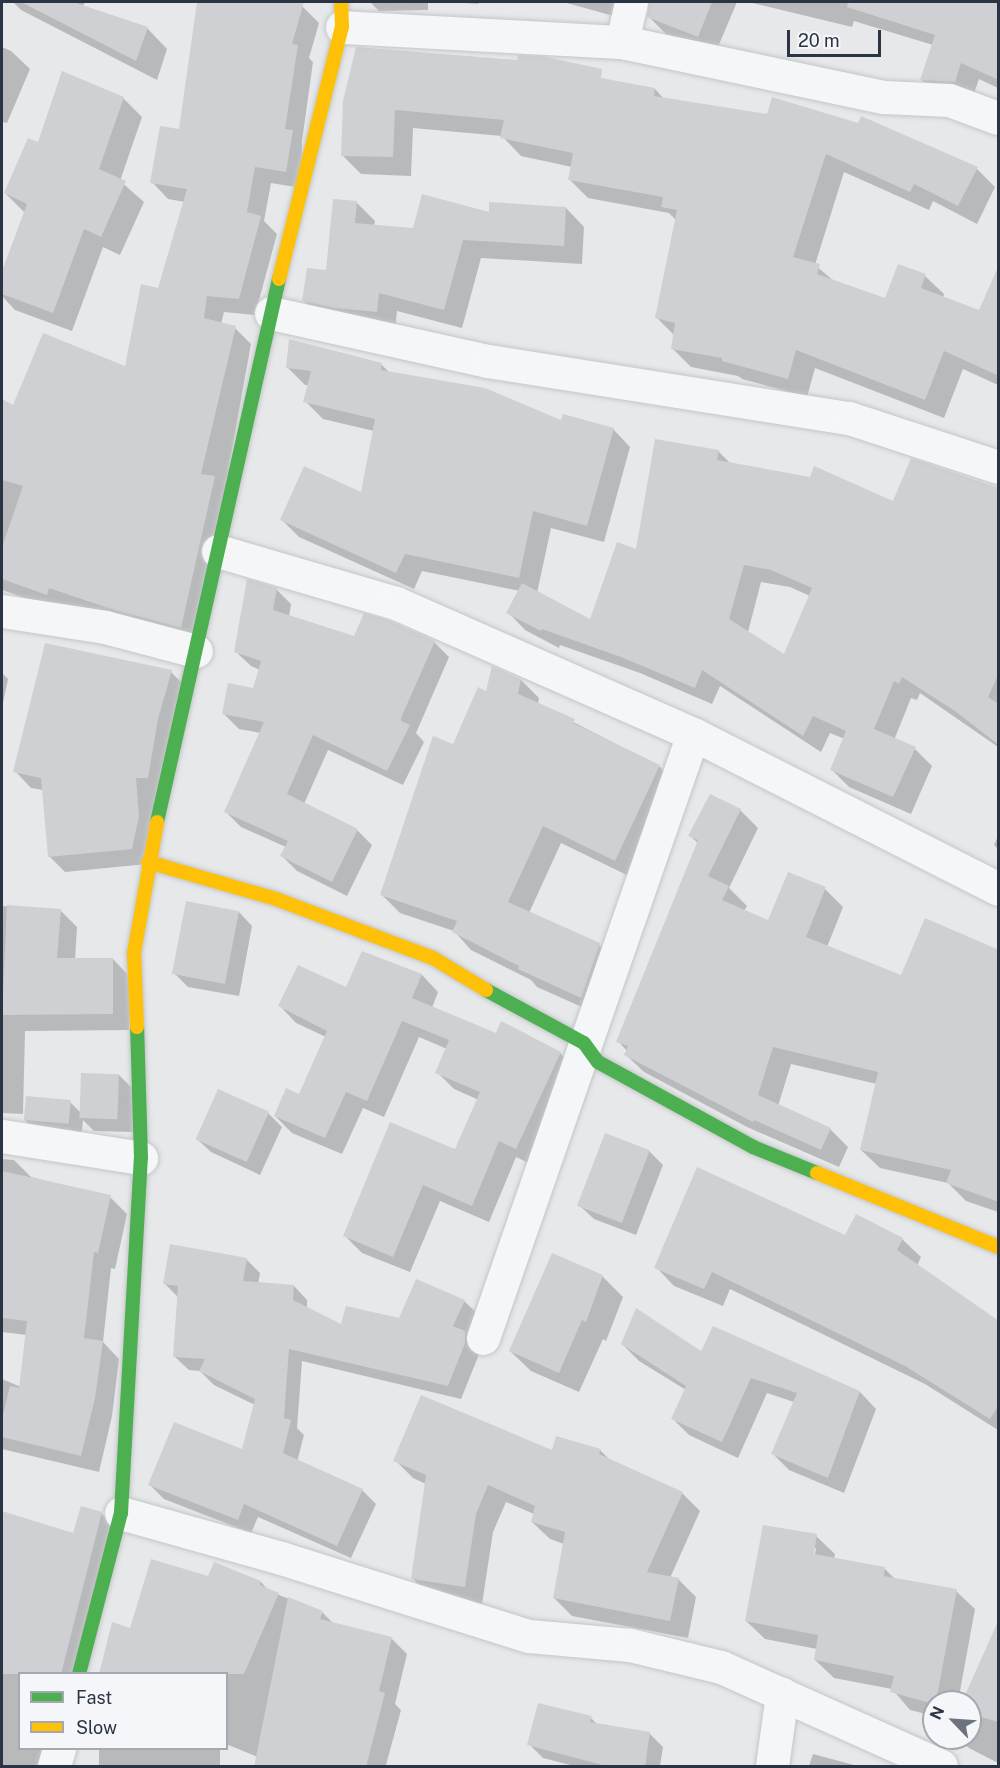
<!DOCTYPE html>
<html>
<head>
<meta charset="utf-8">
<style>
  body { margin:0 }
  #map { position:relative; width:1000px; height:1768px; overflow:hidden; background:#e6e8ea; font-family:"Public Sans",sans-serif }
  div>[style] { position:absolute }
  .shadow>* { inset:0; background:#0003; transform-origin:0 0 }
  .building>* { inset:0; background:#ced0d3; transform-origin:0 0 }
  .roads { filter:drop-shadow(0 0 2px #c4c6c8) drop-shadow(0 0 2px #c4c6c8) }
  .street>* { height:33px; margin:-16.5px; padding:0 16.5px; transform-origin:16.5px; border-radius:16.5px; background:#f5f6f7 }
  .fast>* { height:14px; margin:-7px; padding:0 7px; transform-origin:7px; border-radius:7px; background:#4caf50 }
  .slow>* { height:14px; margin:-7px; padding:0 7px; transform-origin:7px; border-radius:7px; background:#ffc107 }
  span { translate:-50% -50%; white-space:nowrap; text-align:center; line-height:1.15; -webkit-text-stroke:4.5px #f4f6f9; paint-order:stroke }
  .frame { position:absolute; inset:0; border:3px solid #2b3445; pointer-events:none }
  .legend { position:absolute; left:18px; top:1672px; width:210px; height:78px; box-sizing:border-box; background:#f4f6f9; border:2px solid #a4a8b1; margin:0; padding:8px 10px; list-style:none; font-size:18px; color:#2b3445 }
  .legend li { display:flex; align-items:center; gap:12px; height:30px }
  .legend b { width:30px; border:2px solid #a4a8b1 }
  .north { position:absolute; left:922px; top:1690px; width:60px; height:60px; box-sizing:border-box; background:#f4f6f9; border:2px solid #a4a8b1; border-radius:50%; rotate:295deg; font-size:16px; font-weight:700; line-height:24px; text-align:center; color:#2b3445 }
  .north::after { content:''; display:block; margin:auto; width:21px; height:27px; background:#6c737f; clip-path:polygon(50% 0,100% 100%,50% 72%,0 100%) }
  .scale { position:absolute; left:787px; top:30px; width:94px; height:27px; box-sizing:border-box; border:3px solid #2b3445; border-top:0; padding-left:8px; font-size:18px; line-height:21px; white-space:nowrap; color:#2b3445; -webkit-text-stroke:4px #f4f6f9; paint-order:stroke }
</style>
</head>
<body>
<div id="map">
  <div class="shadow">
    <i style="clip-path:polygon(13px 2px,85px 2px,83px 6px,147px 28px,167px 49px,157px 80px,21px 10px)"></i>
    <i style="clip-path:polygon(199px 2px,288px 2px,302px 6px,319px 23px,309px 58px,313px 62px,302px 141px,302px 188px,271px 183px,264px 221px,277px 234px,255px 315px,224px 312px,221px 324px,235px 328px,251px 344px,197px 643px,125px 624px,66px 604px,63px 611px,2px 590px,2px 400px,14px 407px,126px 368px,159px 289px,185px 202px,168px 199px,152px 182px,181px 130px)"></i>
    <i style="clip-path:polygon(370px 2px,428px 2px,428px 10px,379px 11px)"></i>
    <i style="clip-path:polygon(450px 2px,479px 2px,478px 4px)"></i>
    <i style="clip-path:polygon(563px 2px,625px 2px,621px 18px)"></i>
    <i style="clip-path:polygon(653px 2px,737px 2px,715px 54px,666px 34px,649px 17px)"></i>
    <i style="clip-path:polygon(748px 2px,968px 2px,980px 5px,998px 26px,998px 88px,979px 79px,972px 99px,939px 97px,921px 79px,933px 45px,854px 21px,852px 27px)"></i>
    <i style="clip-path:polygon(2px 47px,11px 51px,30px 69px,7px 123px,3px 122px,2px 125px)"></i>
    <i style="clip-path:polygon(608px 87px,655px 89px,664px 99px,977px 169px,995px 187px,977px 224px,933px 201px,929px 210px,844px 172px,815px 265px,835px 282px,886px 300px,925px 276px,944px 294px,943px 298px,979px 312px,998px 285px,998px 385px,963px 369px,944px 418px,815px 368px,807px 397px,742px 379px,738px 376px,691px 367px,672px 348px,675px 336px,657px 318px,676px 220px,669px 213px,588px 198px,569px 179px,572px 167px,521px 156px,502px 136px,413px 128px,411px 176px,361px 174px,342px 155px,344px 101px)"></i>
    <i style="clip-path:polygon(123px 98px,142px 117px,120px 181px,144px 202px,120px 255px,103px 247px,72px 331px,15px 310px,2px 296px,2px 276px,25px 213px,5px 193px,39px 144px)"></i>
    <i style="clip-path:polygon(356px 202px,375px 221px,374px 226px,414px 230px,490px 214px,566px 208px,584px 227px,582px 264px,481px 258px,462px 328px,397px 311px,395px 330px,322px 319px,303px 300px,328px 272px)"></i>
    <i style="clip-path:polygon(evenodd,381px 364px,390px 373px,562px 422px,613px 429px,630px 447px,604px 542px,551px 528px,537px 593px,591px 621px,637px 551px,718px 451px,731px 464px,894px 503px,998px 504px,998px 747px,920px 693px,917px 700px,911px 698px,894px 740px,915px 749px,932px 766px,911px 814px,849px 787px,832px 770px,845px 739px,830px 733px,821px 752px,720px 686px,712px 704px,640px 673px,560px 645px,559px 648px,525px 630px,508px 612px,520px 591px,422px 571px,414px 589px,299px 537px,282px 520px,362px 494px,374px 431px,323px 419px,305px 401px,309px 385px,305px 385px,287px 367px,381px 364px,761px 582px,790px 587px,810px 596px,785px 656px,748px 632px,761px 582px)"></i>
    <i style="clip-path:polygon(276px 589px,291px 604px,289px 617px,355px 638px,434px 642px,449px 657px,416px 733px,424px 742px,403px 785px,328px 750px,304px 804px,357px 830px,372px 845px,347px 896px,297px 871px,282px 856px,286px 847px,241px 827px,226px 812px,261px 733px,239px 729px,224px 714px,254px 690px,260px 670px,251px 666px,235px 651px)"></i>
    <i style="clip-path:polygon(171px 672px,187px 688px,147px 864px,65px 872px,49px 856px,43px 790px,31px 788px,15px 771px)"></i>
    <i style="clip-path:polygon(2px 673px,8px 679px,2px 708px)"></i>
    <i style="clip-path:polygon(521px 680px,539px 698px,538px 704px,659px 766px,677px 784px,633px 878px,561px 843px,529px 913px,599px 945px,618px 963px,600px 1015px,537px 987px,531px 980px,471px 950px,454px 931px,400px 913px,382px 895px,453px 746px,487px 693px)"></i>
    <i style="clip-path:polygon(740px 810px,758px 828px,729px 888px,747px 906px,744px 911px,769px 922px,825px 889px,843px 907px,827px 947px,901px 977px,997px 951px,998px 946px,998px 1212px,966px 1201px,948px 1183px,880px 1168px,861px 1150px,877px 1084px,791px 1064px,778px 1106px,830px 1129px,848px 1147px,839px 1167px,747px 1127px,644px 1072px,625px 1054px,627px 1051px,618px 1041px,699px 844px,690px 836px)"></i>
    <i style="clip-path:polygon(998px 836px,998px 849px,994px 845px)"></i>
    <i style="clip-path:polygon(2px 906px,60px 910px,77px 927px,75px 960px,113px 959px,130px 977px,129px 1030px,25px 1031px,23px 1114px,2px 1113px)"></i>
    <i style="clip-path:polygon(239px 912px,252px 926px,239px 996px,188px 987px,174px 973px)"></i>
    <i style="clip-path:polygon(363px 953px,422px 975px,438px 992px,432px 1008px,497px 1035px,560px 1053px,577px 1070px,533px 1165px,516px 1157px,489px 1222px,440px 1201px,410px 1272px,362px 1253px,345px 1236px,456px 1151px,479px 1100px,454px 1089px,437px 1072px,447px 1049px,419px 1037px,384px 1117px,363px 1108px,342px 1154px,292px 1133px,275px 1116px,300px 1095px,326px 1037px,296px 1023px,280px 1006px,347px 989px)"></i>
    <i style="clip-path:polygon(119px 1075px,133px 1089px,134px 1132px,94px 1131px,83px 1120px,81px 1140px,39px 1134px,25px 1120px,70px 1102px,81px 1113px)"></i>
    <i style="clip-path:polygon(268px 1113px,282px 1127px,260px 1175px,211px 1152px,197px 1139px)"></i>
    <i style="clip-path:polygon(649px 1151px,663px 1165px,636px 1235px,594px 1219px,580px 1206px)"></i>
    <i style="clip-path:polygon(2px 1159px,14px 1160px,31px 1177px,110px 1197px,127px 1214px,115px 1269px,111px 1268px,103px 1342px,119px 1359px,112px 1416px,99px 1472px,2px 1449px,2px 1379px,21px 1387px,27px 1335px,2px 1332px)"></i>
    <i style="clip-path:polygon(845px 1237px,902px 1239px,921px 1257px,917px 1266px,998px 1323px,998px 1430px,925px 1384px,730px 1289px,723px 1306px,674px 1286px,656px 1267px)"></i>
    <i style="clip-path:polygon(246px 1259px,260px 1273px,258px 1284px,294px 1286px,307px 1300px,307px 1308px,342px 1326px,400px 1320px,464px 1301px,478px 1314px,478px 1357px,461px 1399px,302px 1361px,297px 1428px,304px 1435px,297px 1462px,362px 1490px,376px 1504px,351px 1558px,258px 1517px,251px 1533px,164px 1499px,150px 1485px,244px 1451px,255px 1405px,214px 1385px,200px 1371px,189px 1370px,175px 1357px,178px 1297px,164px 1283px)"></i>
    <i style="clip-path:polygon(602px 1276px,623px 1297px,606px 1341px,603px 1339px,579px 1392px,531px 1371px,510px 1351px)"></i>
    <i style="clip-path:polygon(714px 1328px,860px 1392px,876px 1409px,844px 1493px,789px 1470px,772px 1453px,794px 1402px,767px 1393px,738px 1458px,689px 1435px,673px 1419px,686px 1390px,639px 1361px,622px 1344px,702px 1353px)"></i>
    <i style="clip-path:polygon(600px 1450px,610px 1460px,682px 1493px,700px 1511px,670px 1578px,678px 1579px,696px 1597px,688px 1638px,572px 1616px,554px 1598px,564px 1544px,550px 1539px,532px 1522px,534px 1514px,506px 1502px,493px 1532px,482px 1604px,430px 1596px,412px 1578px,426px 1484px,413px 1478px,395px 1460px)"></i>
    <i style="clip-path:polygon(2px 1512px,74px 1534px,101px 1513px,119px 1531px,82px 1674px,20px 1674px,20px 1748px,63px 1748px,57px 1766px,2px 1766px)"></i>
    <i style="clip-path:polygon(evenodd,816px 1536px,835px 1554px,834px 1559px,885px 1569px,895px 1579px,956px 1591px,975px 1609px,958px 1702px,934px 1702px,934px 1716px,910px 1710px,892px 1689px,834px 1678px,815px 1660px,817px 1649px,765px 1639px,746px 1621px,816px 1536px,813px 1548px,816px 1548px,814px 1561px,813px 1548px)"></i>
    <i style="clip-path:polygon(209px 1578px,261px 1582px,269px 1591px,322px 1612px,334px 1624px,391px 1638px,407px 1654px,395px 1704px,401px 1710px,386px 1765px,391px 1766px,256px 1766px,258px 1757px,226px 1744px,226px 1674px,130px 1629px)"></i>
    <i style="clip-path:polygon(998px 1623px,998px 1763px,969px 1748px,959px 1738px,970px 1738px,970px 1702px,963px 1702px)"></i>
    <i style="clip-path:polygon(591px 1718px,598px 1725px,649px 1733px,663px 1747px,660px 1766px,574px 1766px,543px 1758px,529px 1744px)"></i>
    <i style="left:99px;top:1748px;width:121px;height:20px"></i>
    <i style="clip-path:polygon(813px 1754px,858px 1766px,809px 1766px)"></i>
  </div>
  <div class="building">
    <i style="clip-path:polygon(21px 2px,73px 2px,148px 27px,136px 61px)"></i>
    <i style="clip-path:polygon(197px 2px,304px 2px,292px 44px,298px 45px,285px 129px,293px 130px,286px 172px,255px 167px,247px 212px,261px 216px,239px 299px,207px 296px,204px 318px,236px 326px,201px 474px,215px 476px,181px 628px,108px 608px,49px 588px,47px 595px,2px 579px,2px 547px,23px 486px,2px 480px,2px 399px,13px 405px,43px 333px,125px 366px,141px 284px,158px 288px,187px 189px,150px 183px,160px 126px,179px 129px)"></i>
    <i style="clip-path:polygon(649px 2px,712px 2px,698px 37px,647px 17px)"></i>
    <i style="clip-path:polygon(848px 2px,999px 2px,999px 80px,961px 63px,955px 82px,920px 80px,935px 35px,847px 7px)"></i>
    <i style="clip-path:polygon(356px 47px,517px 60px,518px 55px,541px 56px,602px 69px,601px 78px,655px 88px,654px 96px,767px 114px,772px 97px,858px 123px,861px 116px,978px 167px,958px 206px,914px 184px,910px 192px,826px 154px,793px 257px,820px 264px,817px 274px,885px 298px,898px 264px,926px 274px,921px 288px,979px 310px,999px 265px,999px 376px,944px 351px,925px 400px,796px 350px,788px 379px,722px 361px,722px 358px,671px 349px,675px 323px,655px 318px,677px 210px,661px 207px,663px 197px,568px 180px,573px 153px,500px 138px,504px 120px,395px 110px,393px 157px,341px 156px,343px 101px)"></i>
    <i style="clip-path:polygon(62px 71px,124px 97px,99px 169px,126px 181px,101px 237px,84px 229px,53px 313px,2px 294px,2px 271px,27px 204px,4px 193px,28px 138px,38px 142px)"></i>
    <i style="clip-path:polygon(422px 194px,489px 212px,489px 202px,566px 207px,564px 246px,463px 240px,444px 310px,379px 293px,377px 312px,335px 308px,302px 301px,307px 268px,326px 270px,333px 199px,357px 201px,355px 223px,413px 228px)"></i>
    <i style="clip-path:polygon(289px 339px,382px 363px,381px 370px,485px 388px,561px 420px,563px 414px,614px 428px,587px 526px,533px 511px,519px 578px,405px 554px,396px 573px,280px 520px,304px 466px,361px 492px,375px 419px,303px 402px,311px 371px,286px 368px)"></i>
    <i style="clip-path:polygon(evenodd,655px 439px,719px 450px,717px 460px,810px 477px,814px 466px,893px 501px,911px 458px,999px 488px,999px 673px,988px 697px,999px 704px,999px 745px,955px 711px,902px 677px,899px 684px,894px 681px,874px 729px,916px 747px,893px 797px,830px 770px,846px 731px,813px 716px,803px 736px,702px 670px,695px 688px,621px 657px,542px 629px,541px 631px,506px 613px,522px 583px,590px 619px,617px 542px,636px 549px,655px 439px,744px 565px,771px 570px,812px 588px,784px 654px,729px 619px,744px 565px)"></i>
    <i style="clip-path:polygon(247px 579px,277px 588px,273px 610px,354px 636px,364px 613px,390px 621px,435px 641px,401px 718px,401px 721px,410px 725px,387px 771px,313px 735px,287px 794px,358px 829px,332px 882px,280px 856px,288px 841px,224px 812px,264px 722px,222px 714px,228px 683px,253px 688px,261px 661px,234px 652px)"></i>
    <i style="clip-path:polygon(45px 643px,172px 670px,158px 719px,148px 778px,136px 778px,139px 816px,132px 849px,48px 857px,41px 778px,13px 772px)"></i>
    <i style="clip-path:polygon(492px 666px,521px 679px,518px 694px,575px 719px,573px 723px,660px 765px,615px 861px,543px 826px,508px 902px,600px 943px,581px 998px,518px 969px,519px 966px,452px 932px,457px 921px,380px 895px,433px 736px,453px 744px,478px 687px,486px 691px)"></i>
    <i style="clip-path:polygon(710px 794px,741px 809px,708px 876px,729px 886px,722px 900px,768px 920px,788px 872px,826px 887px,806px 937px,901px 975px,925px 918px,999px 950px,999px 1202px,946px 1183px,951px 1170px,860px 1150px,878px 1072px,773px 1047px,758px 1095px,831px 1128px,821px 1150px,754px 1120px,753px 1122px,624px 1055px,628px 1046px,616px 1042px,698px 840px,688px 836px)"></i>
    <i style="left:186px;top:901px;width:54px;height:74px;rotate:11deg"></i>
    <i style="clip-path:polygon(7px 905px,61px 909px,57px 958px,113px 958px,113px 1014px,2px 1015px)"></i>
    <i style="clip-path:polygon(362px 951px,422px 974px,412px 998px,496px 1033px,501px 1021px,561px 1052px,516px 1149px,499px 1141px,472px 1206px,423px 1185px,393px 1257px,343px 1236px,390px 1122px,455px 1149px,480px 1092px,435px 1073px,449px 1040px,402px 1021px,367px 1101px,346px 1092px,325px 1138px,274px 1116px,286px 1088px,299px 1094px,327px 1031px,278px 1006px,298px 965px,346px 987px)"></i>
    <i style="left:81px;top:1073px;width:38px;height:45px;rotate:2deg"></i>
    <i style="left:218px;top:1089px;width:56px;height:55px;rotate:24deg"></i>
    <i style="left:26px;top:1096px;width:45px;height:24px;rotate:5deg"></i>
    <i style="left:605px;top:1133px;width:48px;height:78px;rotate:21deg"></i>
    <i style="clip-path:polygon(697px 1167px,845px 1235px,856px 1214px,903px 1238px,897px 1250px,999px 1321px,999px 1405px,990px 1419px,905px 1366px,712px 1272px,704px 1289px,654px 1268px)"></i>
    <i style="clip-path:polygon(2px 1171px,111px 1195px,98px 1253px,94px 1252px,84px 1338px,103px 1341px,95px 1398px,81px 1456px,2px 1437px,2px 1419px,10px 1386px,19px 1388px,27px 1321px,2px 1318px)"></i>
    <i style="clip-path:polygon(170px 1244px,247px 1258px,243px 1281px,294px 1285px,293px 1300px,341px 1324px,346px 1306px,399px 1318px,416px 1279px,465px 1300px,453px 1326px,465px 1331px,465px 1343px,448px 1386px,289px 1349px,284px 1418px,291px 1420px,283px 1453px,363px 1489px,337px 1546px,244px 1504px,238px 1520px,148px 1485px,174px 1422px,242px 1449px,255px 1399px,199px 1371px,205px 1359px,173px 1357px,178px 1286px,163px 1284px)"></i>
    <i style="clip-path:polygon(552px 1253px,603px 1275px,586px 1322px,582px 1320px,559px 1373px,509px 1351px)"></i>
    <i style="clip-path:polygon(636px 1308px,701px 1351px,713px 1326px,860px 1391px,828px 1478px,771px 1454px,797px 1393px,751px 1378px,722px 1442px,671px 1419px,686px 1386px,621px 1344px)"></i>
    <i style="clip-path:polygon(421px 1395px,552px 1450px,556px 1436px,601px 1449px,599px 1454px,683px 1492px,647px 1572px,679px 1578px,670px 1621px,553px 1598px,565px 1532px,531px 1522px,535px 1506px,488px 1485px,476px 1514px,465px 1587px,411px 1579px,426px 1475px,393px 1461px)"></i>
    <i style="clip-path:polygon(81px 1506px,102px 1512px,61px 1674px,2px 1674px,2px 1511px,73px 1533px)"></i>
    <i style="clip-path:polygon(763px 1525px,817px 1534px,814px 1554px,885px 1567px,884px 1576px,957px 1589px,936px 1702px,934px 1704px,890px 1692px,894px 1676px,814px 1660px,818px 1635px,745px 1621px)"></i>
    <i style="clip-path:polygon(151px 1559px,208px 1576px,214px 1562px,261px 1581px,260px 1585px,279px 1593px,244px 1674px,99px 1674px,112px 1622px,130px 1628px)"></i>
    <i style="clip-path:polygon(288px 1597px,323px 1611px,320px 1619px,392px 1637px,379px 1691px,385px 1693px,366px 1767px,254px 1767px)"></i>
    <i style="clip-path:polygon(999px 1619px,999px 1722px,970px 1714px,970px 1702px,962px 1702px)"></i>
    <i style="clip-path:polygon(538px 1703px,592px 1716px,590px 1722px,650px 1732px,645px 1767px,610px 1767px,527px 1745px)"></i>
  </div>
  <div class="roads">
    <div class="street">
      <i style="left:342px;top:27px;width:280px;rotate:3.1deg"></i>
      <i style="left:622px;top:42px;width:268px;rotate:11.9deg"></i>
      <i style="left:884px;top:97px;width:65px;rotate:2.6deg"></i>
      <i style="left:949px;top:100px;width:52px;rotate:20.2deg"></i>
      <i style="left:622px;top:42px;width:41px;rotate:-77.3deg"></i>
      <i style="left:271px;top:313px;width:222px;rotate:12.5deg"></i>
      <i style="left:488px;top:361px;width:365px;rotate:9deg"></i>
      <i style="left:849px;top:418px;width:157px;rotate:18.2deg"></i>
      <i style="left:218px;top:551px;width:185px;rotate:16.3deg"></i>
      <i style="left:396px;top:603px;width:325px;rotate:23.8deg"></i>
      <i style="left:693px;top:734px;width:342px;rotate:26.9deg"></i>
      <i style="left:2px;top:611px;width:104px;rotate:8.8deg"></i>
      <i style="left:105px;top:627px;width:94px;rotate:14.8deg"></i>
      <i style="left:2px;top:1136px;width:141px;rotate:9deg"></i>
      <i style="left:483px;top:1338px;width:639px;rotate:-70.83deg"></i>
      <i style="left:121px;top:1513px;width:166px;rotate:15.7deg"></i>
      <i style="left:281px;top:1558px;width:260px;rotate:17.5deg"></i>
      <i style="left:529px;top:1636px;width:101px;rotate:5.1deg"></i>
      <i style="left:630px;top:1645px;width:94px;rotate:13.6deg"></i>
      <i style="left:721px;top:1667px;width:241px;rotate:24.2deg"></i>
      <i style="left:54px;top:1766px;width:19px;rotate:-74deg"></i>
      <i style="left:772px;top:1766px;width:73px;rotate:-82.1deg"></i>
    </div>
    <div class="fast">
      <i style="left:157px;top:822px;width:557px;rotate:-77.34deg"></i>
      <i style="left:486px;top:990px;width:111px;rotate:28.4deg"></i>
      <i style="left:584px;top:1043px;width:24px;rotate:54deg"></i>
      <i style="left:598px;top:1062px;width:177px;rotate:28.7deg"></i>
      <i style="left:753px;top:1147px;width:69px;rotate:22.1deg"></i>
      <i style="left:79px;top:1674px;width:166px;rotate:-75.4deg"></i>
      <i style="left:121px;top:1513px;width:356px;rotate:-86.8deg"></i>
      <i style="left:141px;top:1158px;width:131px;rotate:-91.7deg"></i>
    </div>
    <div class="slow">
      <i style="left:279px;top:279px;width:260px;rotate:-76deg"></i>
      <i style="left:342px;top:27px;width:25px;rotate:-92deg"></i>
      <i style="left:148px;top:862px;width:133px;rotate:16.1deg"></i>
      <i style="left:276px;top:899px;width:168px;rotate:20.6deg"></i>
      <i style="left:433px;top:958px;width:62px;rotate:31.1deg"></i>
      <i style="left:137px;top:1027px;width:74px;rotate:-92.3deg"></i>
      <i style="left:134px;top:953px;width:133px;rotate:-80deg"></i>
      <i style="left:817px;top:1173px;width:196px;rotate:22.2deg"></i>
    </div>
  </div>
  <div class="frame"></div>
  <ul class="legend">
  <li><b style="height:8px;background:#4caf50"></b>Fast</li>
  <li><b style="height:8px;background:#ffc107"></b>Slow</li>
  </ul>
  <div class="north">N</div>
  <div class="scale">20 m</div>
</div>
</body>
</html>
